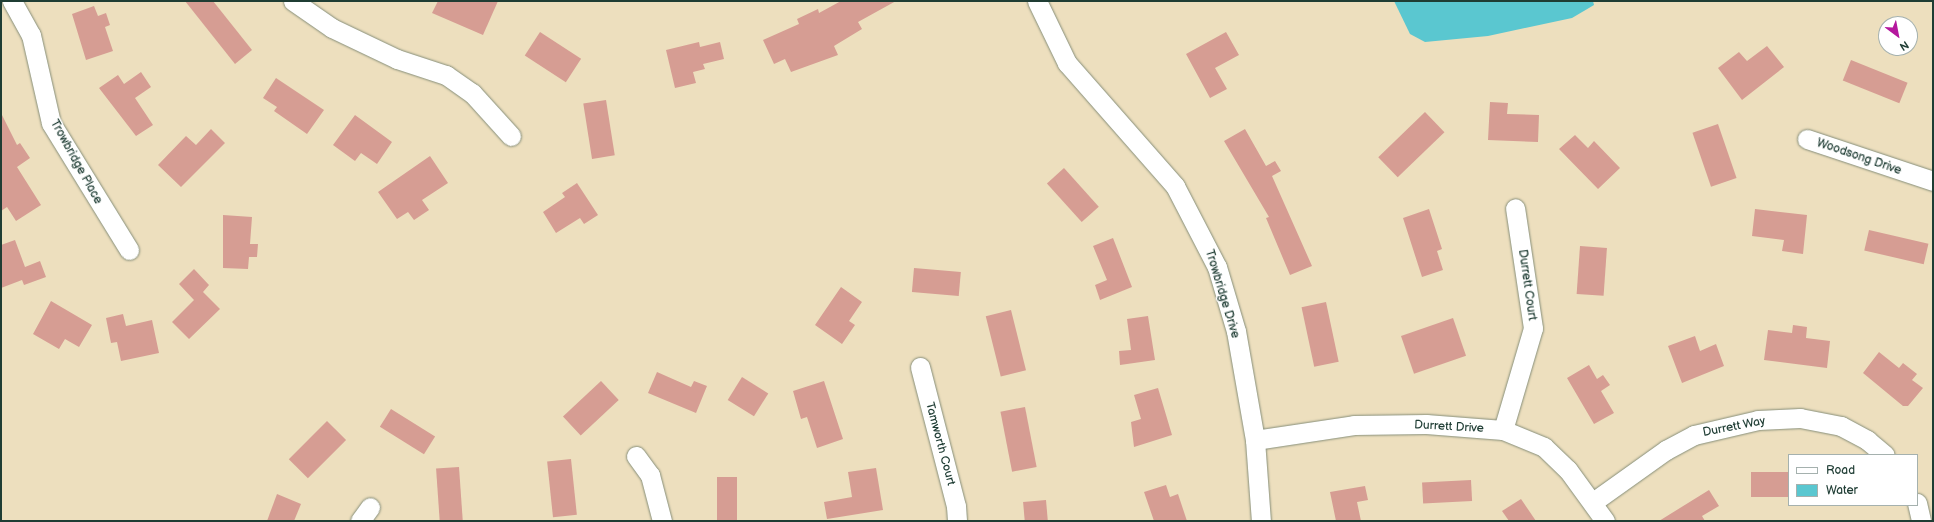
<!DOCTYPE html>
<html>
<head>
<meta charset="utf-8">
<style>
  body { margin:0 }
  #map { position:relative; width:1934px; height:522px; overflow:hidden; background:#eddfbe; font-family:"Balsamiq Sans",sans-serif }
  div>[style] { position:absolute }
  .water>* { inset:0; background:#5ac7d0 }
  .building>* { inset:0; background:#d69d93; transform-origin:0 0 }
  .roads { filter:drop-shadow(0 0 1px #868e79) drop-shadow(0 0 1px #868e79) }
  .minor>* { height:19px; margin:-9.5px; padding:0 9.5px; transform-origin:9.5px; border-radius:9.5px; background:#fff }
  span { translate:-50% -50%; white-space:nowrap; text-align:center; line-height:1.15; -webkit-text-stroke:3px #fff; paint-order:stroke }
  .street-label { font-size:12px; color:#1f3d34 }
  .frame { position:absolute; inset:0; border:2px solid #1f3d34; pointer-events:none }
  .legend { position:absolute; left:1788px; top:454px; width:130px; height:52px; box-sizing:border-box; background:#fff; border:1px solid #a5b1ae; margin:0; padding:5px 7px; list-style:none; font-size:12px; color:#1f3d34 }
  .legend li { display:flex; align-items:center; gap:8px; height:20px }
  .legend b { width:20px; border:1px solid #a5b1ae }
  .north { position:absolute; left:1878px; top:16px; width:40px; height:40px; box-sizing:border-box; background:#fff; border:1px solid #a5b1ae; border-radius:50%; rotate:148deg; font-size:11px; font-weight:700; line-height:16px; text-align:center; color:#1f3d34 }
  .north::after { content:''; display:block; margin:auto; width:14px; height:18px; background:#b5179e; clip-path:polygon(50% 0,100% 100%,50% 72%,0 100%) }
</style>
</head>
<body>
<div id="map">
  <div class="water">
    <i style="clip-path:polygon(1394px 1px,1593px 1px,1594px 5px,1572px 18px,1488px 36px,1425px 42px,1410px 34px)"></i>
  </div>
  <div class="building">
    <i style="clip-path:polygon(185px 1px,213px 1px,252px 50px,235px 64px)"></i>
    <i style="clip-path:polygon(438px 1px,498px 1px,483px 35px,432px 13px)"></i>
    <i style="clip-path:polygon(841px 1px,896px 1px,858px 22px,862px 29px,834px 46px,838px 55px,791px 72px,785px 59px,774px 64px,763px 40px,799px 24px,797px 19px,818px 9px,819px 13px)"></i>
    <i style="clip-path:polygon(94px 6px,98px 16px,106px 13px,110px 25px,105px 27px,113px 51px,86px 60px,72px 14px)"></i>
    <i style="left:540px;top:32px;width:49px;height:28px;rotate:33deg"></i>
    <i style="clip-path:polygon(1226px 32px,1239px 55px,1215px 68px,1227px 89px,1210px 98px,1186px 54px)"></i>
    <i style="clip-path:polygon(699px 42px,700px 47px,720px 42px,724px 59px,703px 64px,705px 69px,693px 72px,696px 83px,675px 88px,666px 50px)"></i>
    <i style="clip-path:polygon(1767px 46px,1784px 67px,1742px 100px,1718px 68px,1739px 52px,1747px 61px)"></i>
    <i style="left:1851px;top:60px;width:61px;height:22px;rotate:22deg"></i>
    <i style="clip-path:polygon(141px 72px,151px 87px,135px 98px,153px 125px,136px 136px,99px 88px,118px 75px,124px 84px)"></i>
    <i style="clip-path:polygon(276px 78px,324px 110px,307px 134px,274px 111px,277px 107px,263px 98px)"></i>
    <i style="left:606px;top:100px;width:56px;height:23px;rotate:81deg"></i>
    <i style="clip-path:polygon(1490px 102px,1508px 103px,1507px 114px,1539px 115px,1538px 142px,1488px 140px)"></i>
    <i style="left:1425px;top:112px;width:28px;height:65px;rotate:46deg"></i>
    <i style="clip-path:polygon(1px 113px,17px 145px,20px 143px,30px 158px,17px 167px,41px 205px,16px 221px,7px 207px,1px 211px)"></i>
    <i style="clip-path:polygon(355px 115px,392px 142px,377px 164px,361px 153px,355px 161px,333px 145px)"></i>
    <i style="left:1718px;top:124px;width:57px;height:27px;rotate:71deg"></i>
    <i style="clip-path:polygon(211px 129px,225px 143px,181px 187px,158px 165px,186px 136px,196px 145px)"></i>
    <i style="clip-path:polygon(1245px 129px,1266px 166px,1275px 161px,1281px 171px,1272px 176px,1312px 266px,1290px 275px,1266px 218px,1269px 217px,1224px 141px)"></i>
    <i style="clip-path:polygon(1575px 135px,1588px 148px,1594px 141px,1620px 168px,1598px 189px,1559px 149px)"></i>
    <i style="clip-path:polygon(430px 156px,448px 183px,422px 200px,429px 210px,414px 220px,408px 212px,397px 219px,378px 192px)"></i>
    <i style="left:1064px;top:168px;width:52px;height:23px;rotate:48deg"></i>
    <i style="clip-path:polygon(577px 183px,598px 215px,584px 224px,580px 218px,556px 233px,543px 212px,565px 197px,562px 193px)"></i>
    <i style="clip-path:polygon(1429px 209px,1442px 249px,1437px 251px,1443px 270px,1422px 277px,1403px 218px)"></i>
    <i style="clip-path:polygon(1755px 209px,1807px 215px,1803px 254px,1782px 251px,1784px 240px,1752px 236px)"></i>
    <i style="clip-path:polygon(223px 215px,252px 217px,250px 244px,258px 244px,257px 257px,249px 257px,248px 269px,223px 268px)"></i>
    <i style="left:1869px;top:230px;width:61px;height:21px;rotate:13deg"></i>
    <i style="clip-path:polygon(1113px 238px,1132px 287px,1100px 300px,1095px 285px,1107px 280px,1093px 246px)"></i>
    <i style="clip-path:polygon(15px 240px,25px 267px,40px 261px,46px 277px,24px 285px,22px 280px,1px 288px,1px 245px)"></i>
    <i style="left:1580px;top:246px;width:27px;height:48px;rotate:4deg"></i>
    <i style="left:914px;top:268px;width:47px;height:24px;rotate:5deg"></i>
    <i style="clip-path:polygon(194px 269px,209px 285px,203px 292px,220px 309px,189px 339px,172px 322px,194px 300px,179px 284px)"></i>
    <i style="clip-path:polygon(841px 287px,862px 302px,849px 321px,855px 325px,842px 344px,815px 325px)"></i>
    <i style="clip-path:polygon(51px 301px,92px 325px,79px 347px,65px 339px,59px 349px,33px 334px)"></i>
    <i style="left:1326px;top:302px;width:61px;height:25px;rotate:78deg"></i>
    <i style="left:1011px;top:310px;width:62px;height:26px;rotate:76deg"></i>
    <i style="clip-path:polygon(123px 314px,126px 326px,152px 320px,159px 353px,121px 361px,117px 342px,111px 343px,106px 318px)"></i>
    <i style="clip-path:polygon(1148px 316px,1155px 360px,1120px 365px,1119px 351px,1131px 350px,1127px 319px)"></i>
    <i style="left:1453px;top:318px;width:40px;height:55px;rotate:71deg"></i>
    <i style="clip-path:polygon(1793px 325px,1807px 327px,1806px 338px,1830px 341px,1827px 368px,1764px 360px,1768px 330px,1792px 333px)"></i>
    <i style="clip-path:polygon(1695px 336px,1700px 351px,1716px 344px,1724px 366px,1682px 383px,1668px 346px)"></i>
    <i style="clip-path:polygon(1879px 352px,1899px 368px,1903px 363px,1917px 374px,1912px 380px,1923px 388px,1908px 406px,1903px 406px,1863px 373px)"></i>
    <i style="clip-path:polygon(1589px 365px,1597px 379px,1603px 375px,1610px 385px,1601px 391px,1614px 413px,1594px 424px,1567px 378px)"></i>
    <i style="clip-path:polygon(657px 372px,691px 387px,694px 381px,707px 386px,696px 413px,648px 393px)"></i>
    <i style="left:742px;top:377px;width:31px;height:27px;rotate:32deg"></i>
    <i style="left:601px;top:381px;width:26px;height:52px;rotate:47deg"></i>
    <i style="clip-path:polygon(824px 381px,843px 439px,817px 448px,807px 417px,801px 419px,793px 391px)"></i>
    <i style="clip-path:polygon(1158px 388px,1172px 435px,1134px 447px,1131px 422px,1141px 419px,1134px 395px)"></i>
    <i style="left:1025px;top:407px;width:61px;height:25px;rotate:79deg"></i>
    <i style="left:391px;top:409px;width:52px;height:21px;rotate:32deg"></i>
    <i style="left:327px;top:421px;width:27px;height:54px;rotate:45deg"></i>
    <i style="left:571px;top:459px;width:56px;height:24px;rotate:84deg"></i>
    <i style="left:459px;top:467px;width:54px;height:23px;rotate:86deg"></i>
    <i style="clip-path:polygon(876px 468px,883px 510px,827px 519px,824px 502px,852px 497px,848px 472px)"></i>
    <i style="left:1789px;top:472px;width:25px;height:38px;rotate:90deg"></i>
    <i style="left:717px;top:477px;width:20px;height:44px"></i>
    <i style="left:1471px;top:480px;width:21px;height:49px;rotate:87deg"></i>
    <i style="clip-path:polygon(1166px 485px,1170px 497px,1178px 494px,1187px 521px,1154px 521px,1144px 492px)"></i>
    <i style="clip-path:polygon(1365px 486px,1368px 500px,1357px 502px,1361px 521px,1336px 521px,1330px 492px)"></i>
    <i style="clip-path:polygon(1709px 490px,1719px 506px,1702px 516px,1705px 521px,1659px 521px)"></i>
    <i style="clip-path:polygon(277px 494px,301px 504px,294px 521px,267px 521px)"></i>
    <i style="clip-path:polygon(1521px 499px,1536px 521px,1509px 521px,1502px 511px)"></i>
    <i style="left:1046px;top:500px;width:21px;height:23px;rotate:85deg"></i>
  </div>
  <div class="roads">
    <div class="minor">
      <i style="left:12px;top:1px;width:39px;rotate:61deg"></i>
      <i style="left:31px;top:35px;width:90px;rotate:77.2deg"></i>
      <i style="left:51px;top:123px;width:149px;rotate:58.4deg"></i>
      <i style="left:293px;top:1px;width:47px;rotate:34.7deg"></i>
      <i style="left:332px;top:28px;width:72px;rotate:25.5deg"></i>
      <i style="left:397px;top:59px;width:52px;rotate:18.1deg"></i>
      <i style="left:446px;top:75px;width:32px;rotate:35deg"></i>
      <i style="left:472px;top:93px;width:58px;rotate:47.8deg"></i>
      <i style="left:1037px;top:1px;width:69px;rotate:64.2deg"></i>
      <i style="left:1067px;top:63px;width:164px;rotate:48.7deg"></i>
      <i style="left:1175px;top:186px;width:91px;rotate:62.6deg"></i>
      <i style="left:1217px;top:267px;width:67px;rotate:73.5deg"></i>
      <i style="left:1236px;top:331px;width:111px;rotate:80.1deg"></i>
      <i style="left:1255px;top:440px;width:81px;rotate:85.8deg"></i>
      <i style="left:1807px;top:139px;width:133px;rotate:18.4deg"></i>
      <i style="left:920px;top:367px;width:144px;rotate:75.5deg"></i>
      <i style="left:956px;top:506px;width:15px;rotate:86deg"></i>
      <i style="left:1503px;top:430px;width:106px;rotate:-73.6deg"></i>
      <i style="left:1533px;top:328px;width:121px;rotate:-98.5deg"></i>
      <i style="left:1255px;top:440px;width:100px;rotate:-8.6deg"></i>
      <i style="left:1354px;top:425px;width:72px;rotate:-0.8deg"></i>
      <i style="left:1426px;top:424px;width:77px;rotate:4.5deg"></i>
      <i style="left:1503px;top:430px;width:44px;rotate:22.5deg"></i>
      <i style="left:1544px;top:447px;width:33px;rotate:44deg"></i>
      <i style="left:1568px;top:470px;width:63px;rotate:54deg"></i>
      <i style="left:636px;top:456px;width:24px;rotate:54deg"></i>
      <i style="left:650px;top:475px;width:48px;rotate:75.4deg"></i>
      <i style="left:1593px;top:502px;width:90px;rotate:-35.5deg"></i>
      <i style="left:1666px;top:450px;width:32px;rotate:-28deg"></i>
      <i style="left:1694px;top:435px;width:66px;rotate:-13.2deg"></i>
      <i style="left:1758px;top:420px;width:42px;rotate:-2.7deg"></i>
      <i style="left:1800px;top:418px;width:42px;rotate:11deg"></i>
      <i style="left:1841px;top:426px;width:30px;rotate:28deg"></i>
      <i style="left:1867px;top:440px;width:23px;rotate:40deg"></i>
      <i style="left:1917px;top:503px;width:18px;rotate:77deg"></i>
      <i style="left:360px;top:521px;width:17px;rotate:-54deg"></i>
    </div>
  </div>
  <div class="street-label">
    <span style="left:1859px;top:157px;rotate:19deg">Woodsong Drive</span>
    <span style="left:76px;top:162px;rotate:61deg">Trowbridge Place</span>
    <span style="left:1527px;top:285px;rotate:82deg">Durrett Court</span>
    <span style="left:1222px;top:294px;rotate:73deg">Trowbridge Drive</span>
    <span style="left:1449px;top:427px;rotate:3deg">Durrett Drive</span>
    <span style="left:1734px;top:427px;rotate:-11deg">Durrett Way</span>
    <span style="left:940px;top:444px;rotate:75deg">Tamworth Court</span>
  </div>
  <div class="frame"></div>
  <ul class="legend">
  <li><b style="height:5px;background:#fff"></b>Road</li>
  <li><b style="height:11px;background:#5ac7d0"></b>Water</li>
  </ul>
  <div class="north">N</div>
</div>
</body>
</html>
